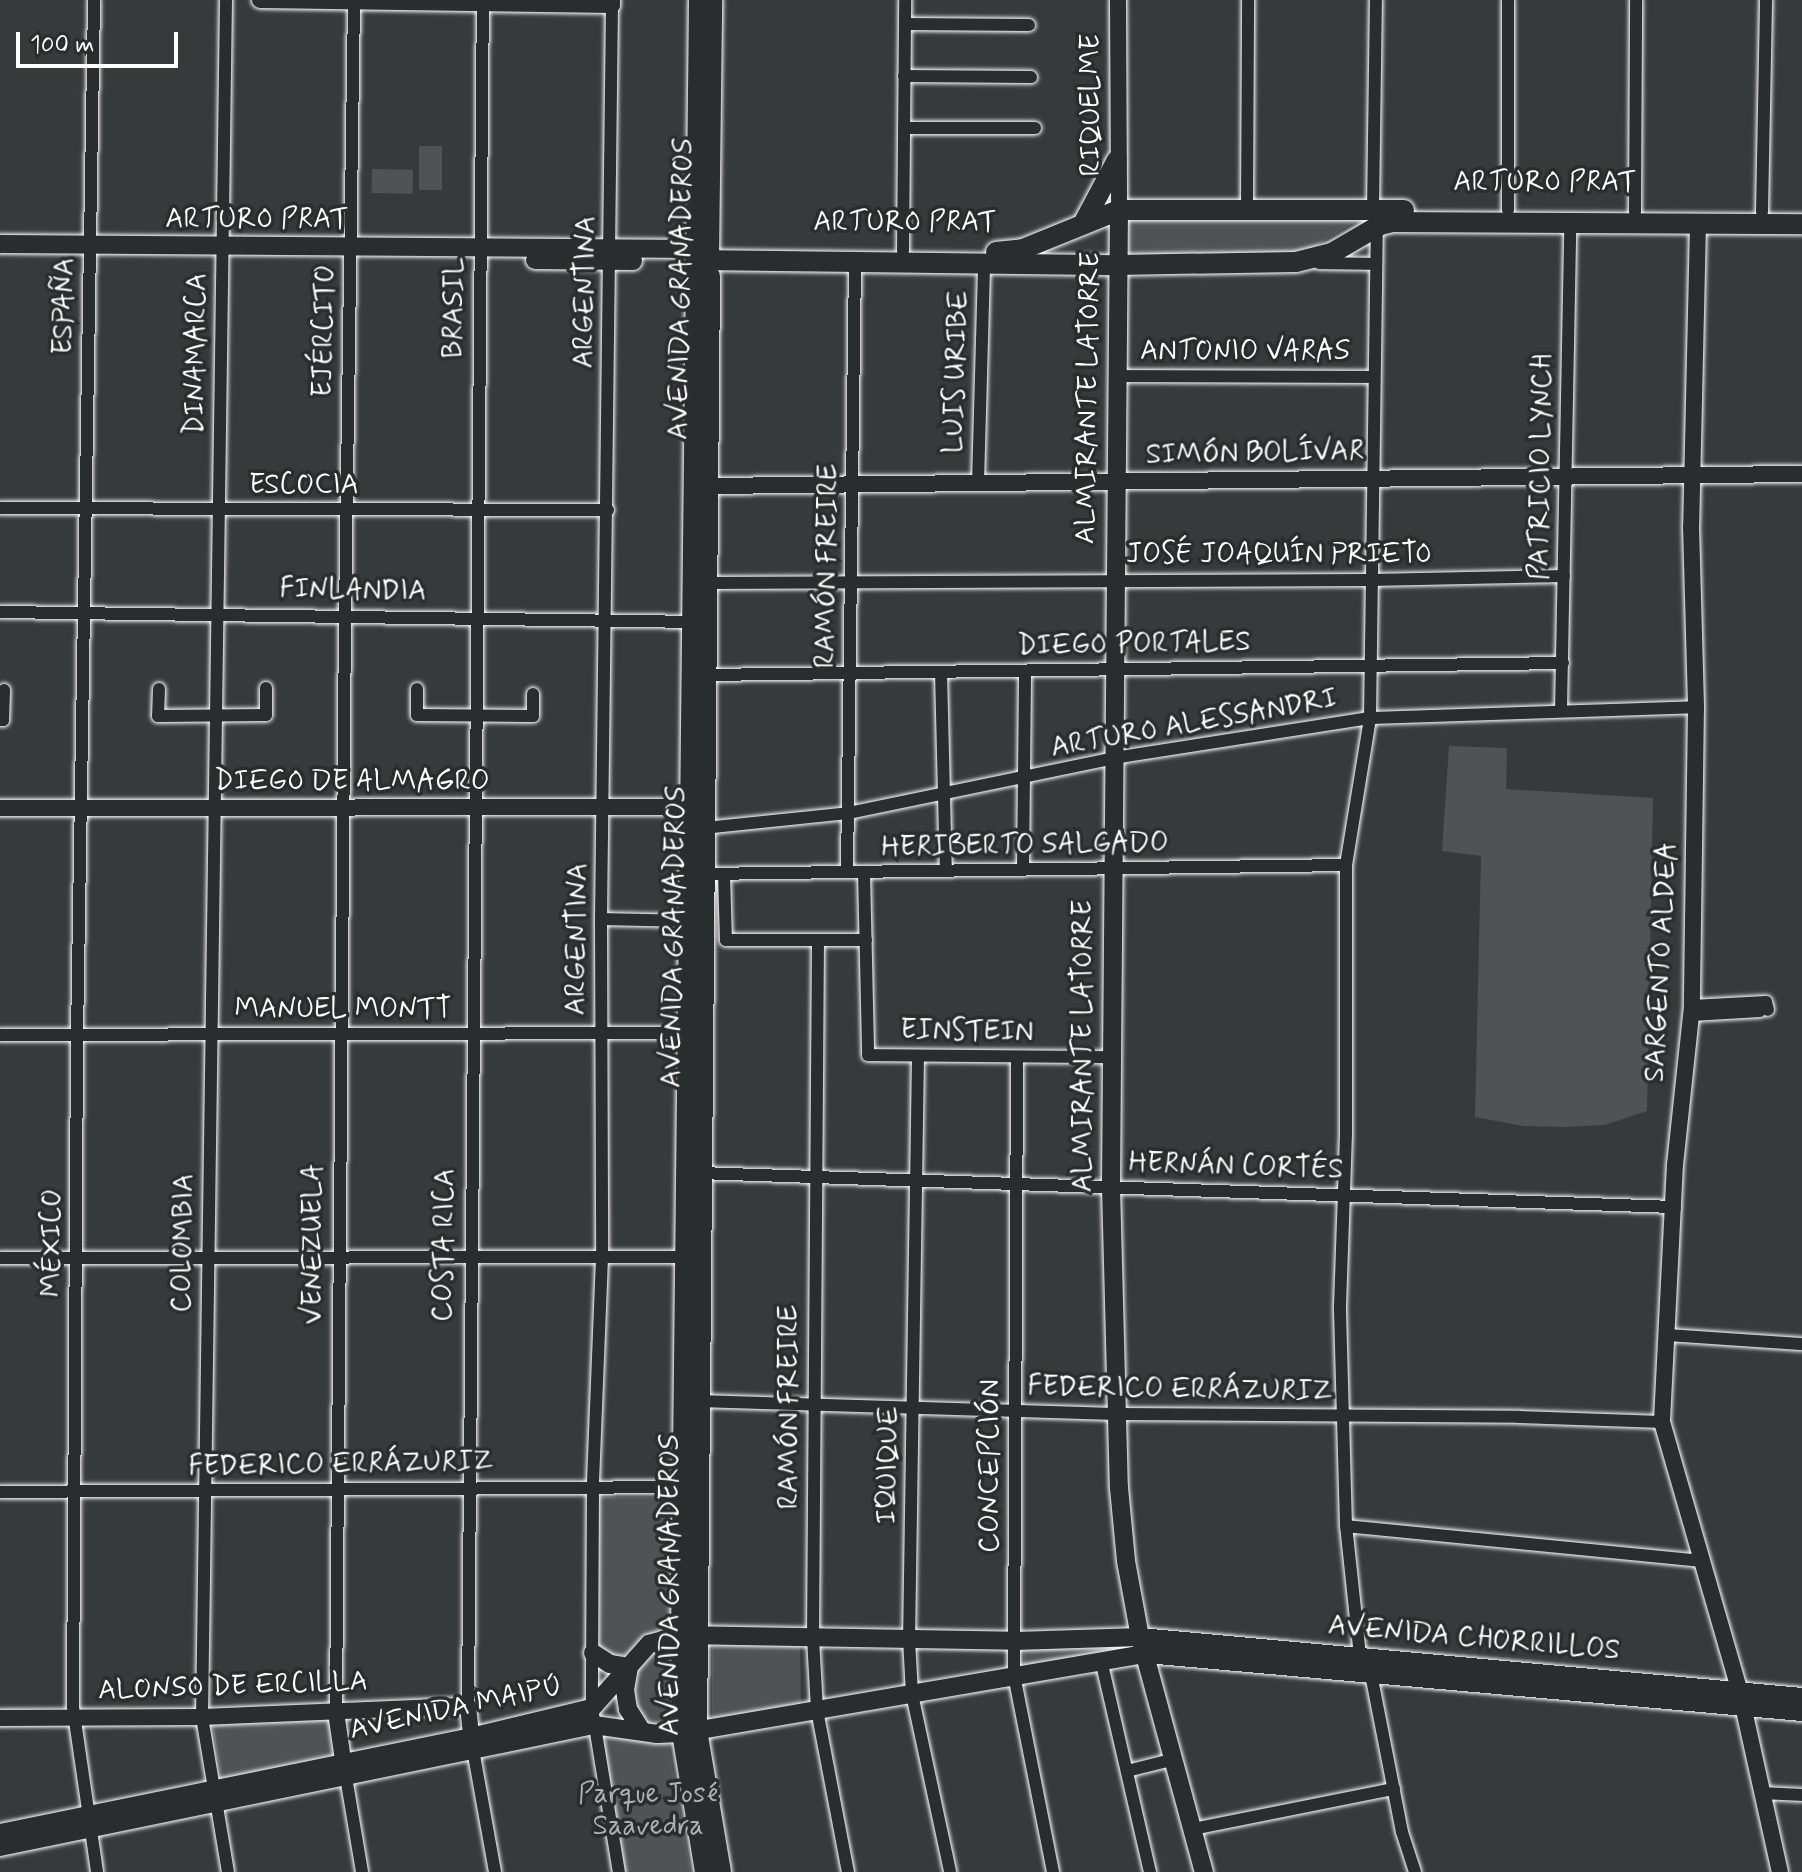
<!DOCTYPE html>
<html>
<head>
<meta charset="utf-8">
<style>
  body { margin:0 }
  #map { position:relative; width:1802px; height:1872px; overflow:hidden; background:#373a3b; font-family:Mynerve,sans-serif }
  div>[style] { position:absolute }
  .green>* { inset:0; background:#505354; transform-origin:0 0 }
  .roads { filter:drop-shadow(0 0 2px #fff) drop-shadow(0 0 2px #fff) }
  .minor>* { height:12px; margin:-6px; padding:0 6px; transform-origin:6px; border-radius:6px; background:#2a2d2e }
  .tertiary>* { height:16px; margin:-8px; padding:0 8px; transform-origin:8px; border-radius:8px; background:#2a2d2e }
  .secondary>* { height:18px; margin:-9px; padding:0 9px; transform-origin:9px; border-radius:9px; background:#2a2d2e }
  .primary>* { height:20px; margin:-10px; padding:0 10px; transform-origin:10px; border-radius:10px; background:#2a2d2e }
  span { translate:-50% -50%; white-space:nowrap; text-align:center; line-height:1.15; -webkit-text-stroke:7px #2a2d2e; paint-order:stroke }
  .street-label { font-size:28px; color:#fff }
  .park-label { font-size:28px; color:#b0b2b2 }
  .scale { position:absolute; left:16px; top:32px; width:162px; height:36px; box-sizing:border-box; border:4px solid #fff; border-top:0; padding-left:10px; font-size:24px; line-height:28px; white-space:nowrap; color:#fff; -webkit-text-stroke:6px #2a2d2e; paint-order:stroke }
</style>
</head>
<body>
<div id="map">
  <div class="green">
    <i style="left:419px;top:146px;width:23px;height:44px"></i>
    <i style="left:372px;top:169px;width:41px;height:24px;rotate:1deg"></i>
    <i style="clip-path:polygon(1360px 219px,1302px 254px,1129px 257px,1128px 220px)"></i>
    <i style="clip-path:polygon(1449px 746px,1507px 748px,1506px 789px,1653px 798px,1647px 1111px,1605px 1125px,1563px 1127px,1523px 1126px,1475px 1117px,1481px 856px,1442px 851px)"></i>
    <i style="clip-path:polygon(598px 1497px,672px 1497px,671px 1631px,617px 1658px,599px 1648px)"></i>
    <i style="clip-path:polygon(676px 1641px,676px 1725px,644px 1724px,636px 1713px,631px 1682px,642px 1658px)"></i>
    <i style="clip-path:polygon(712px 1643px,800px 1644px,801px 1706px,712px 1722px)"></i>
    <i style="clip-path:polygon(1024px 1645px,1124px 1646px,1128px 1653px,1024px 1670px)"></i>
    <i style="clip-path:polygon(331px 1718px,333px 1756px,222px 1780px,211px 1719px)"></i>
    <i style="clip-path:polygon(606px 1731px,668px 1740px,691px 1872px,625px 1872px,602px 1735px)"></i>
  </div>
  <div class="roads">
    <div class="minor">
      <i style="left:94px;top:0;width:1036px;rotate:90.94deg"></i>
      <i style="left:77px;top:1036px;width:671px;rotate:90.34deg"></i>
      <i style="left:73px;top:1707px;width:167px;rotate:81.7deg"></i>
      <i style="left:226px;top:0;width:1717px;rotate:90.8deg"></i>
      <i style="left:202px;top:1717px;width:157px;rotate:80.5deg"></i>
      <i style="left:612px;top:5px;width:914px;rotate:90.69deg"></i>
      <i style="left:601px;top:919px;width:339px;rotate:89.8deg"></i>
      <i style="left:602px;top:1258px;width:229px;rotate:92.3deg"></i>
      <i style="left:593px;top:1487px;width:221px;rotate:90.3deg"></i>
      <i style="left:592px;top:1708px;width:166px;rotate:80.7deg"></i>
      <i style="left:905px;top:24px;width:124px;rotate:0.5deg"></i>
      <i style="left:904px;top:76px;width:127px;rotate:0.5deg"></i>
      <i style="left:904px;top:128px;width:131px"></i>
      <i style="left:1247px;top:209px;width:209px;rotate:-89.7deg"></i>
      <i style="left:1373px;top:210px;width:210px;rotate:-89.2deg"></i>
      <i style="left:1508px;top:210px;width:210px;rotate:-90deg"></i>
      <i style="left:1635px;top:212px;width:212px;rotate:-89.7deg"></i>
      <i style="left:1762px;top:212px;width:212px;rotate:-88.9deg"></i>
      <i style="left:903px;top:251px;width:251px;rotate:-89.5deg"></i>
      <i style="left:1319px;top:263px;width:57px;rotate:1deg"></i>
      <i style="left:1116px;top:376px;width:258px;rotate:0.2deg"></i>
      <i style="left:978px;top:483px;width:220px;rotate:-88.4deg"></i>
      <i style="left:0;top:508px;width:608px;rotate:0.19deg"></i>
      <i style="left:707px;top:583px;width:664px;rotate:-0.26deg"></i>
      <i style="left:1371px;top:580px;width:193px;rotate:-1.2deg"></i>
      <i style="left:0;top:612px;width:697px;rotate:0.82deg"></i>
      <i style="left:941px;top:672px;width:199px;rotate:88.6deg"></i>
      <i style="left:706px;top:675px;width:857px;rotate:-0.8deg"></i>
      <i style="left:159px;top:689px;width:27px;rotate:92deg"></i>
      <i style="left:158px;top:716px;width:108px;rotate:-0.5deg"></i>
      <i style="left:266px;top:715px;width:27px;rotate:-90deg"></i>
      <i style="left:417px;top:689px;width:26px;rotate:90deg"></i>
      <i style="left:417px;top:715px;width:116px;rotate:0.5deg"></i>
      <i style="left:533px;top:716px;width:22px;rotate:-90deg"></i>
      <i style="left:1561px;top:710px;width:486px;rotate:-88.9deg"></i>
      <i style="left:0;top:720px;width:3px"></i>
      <i style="left:3px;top:720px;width:30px;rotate:-88deg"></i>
      <i style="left:704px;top:828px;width:146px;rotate:-5.9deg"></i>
      <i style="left:849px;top:813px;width:271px;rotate:-11.7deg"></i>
      <i style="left:1114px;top:758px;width:259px;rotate:-8.9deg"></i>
      <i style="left:1370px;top:718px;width:326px;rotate:-1.9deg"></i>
      <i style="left:1023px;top:870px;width:199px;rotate:-89.4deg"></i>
      <i style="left:847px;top:872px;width:611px;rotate:-89.25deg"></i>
      <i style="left:864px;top:872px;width:183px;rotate:88.7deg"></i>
      <i style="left:868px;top:1055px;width:244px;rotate:0.5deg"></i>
      <i style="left:704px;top:874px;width:642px;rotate:-0.8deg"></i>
      <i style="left:724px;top:874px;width:66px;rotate:88.3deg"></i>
      <i style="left:726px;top:940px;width:140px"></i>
      <i style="left:601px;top:919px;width:87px;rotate:1.3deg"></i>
      <i style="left:818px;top:940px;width:698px;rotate:90.41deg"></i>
      <i style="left:813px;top:1638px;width:72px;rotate:86.8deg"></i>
      <i style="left:817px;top:1710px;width:165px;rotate:79.2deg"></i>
      <i style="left:1692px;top:1006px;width:74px;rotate:-3.1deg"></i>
      <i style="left:1766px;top:1002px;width:8px;rotate:76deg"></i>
      <i style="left:1692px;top:1015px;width:68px;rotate:-3.4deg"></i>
      <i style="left:0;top:1035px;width:687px;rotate:-0.17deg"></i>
      <i style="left:918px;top:1056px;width:583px;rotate:90.88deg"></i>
      <i style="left:909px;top:1639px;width:55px;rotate:86.9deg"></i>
      <i style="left:912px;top:1694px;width:182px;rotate:77.9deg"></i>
      <i style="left:1017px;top:1057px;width:618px;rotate:90.28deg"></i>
      <i style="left:1014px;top:1675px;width:201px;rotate:78.8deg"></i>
      <i style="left:700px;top:1173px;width:976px;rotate:2deg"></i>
      <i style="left:0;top:1258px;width:689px;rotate:-0.08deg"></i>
      <i style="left:1666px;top:1335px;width:136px;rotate:3.8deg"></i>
      <i style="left:698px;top:1401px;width:417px;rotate:1.8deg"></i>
      <i style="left:1115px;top:1414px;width:404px;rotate:0.4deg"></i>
      <i style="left:1519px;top:1417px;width:143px;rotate:2deg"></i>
      <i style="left:0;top:1492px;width:682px;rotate:-0.42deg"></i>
      <i style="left:1346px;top:1526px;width:357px;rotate:5.6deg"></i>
      <i style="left:1360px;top:1656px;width:131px;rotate:-96.1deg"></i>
      <i style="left:1346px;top:1526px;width:220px;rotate:-91.6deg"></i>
      <i style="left:1340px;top:1306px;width:172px;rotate:-88deg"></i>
      <i style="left:1346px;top:1134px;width:269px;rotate:-90deg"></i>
      <i style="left:1346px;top:865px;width:149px;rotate:-80.7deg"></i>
      <i style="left:1370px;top:718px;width:492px;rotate:-89.2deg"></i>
      <i style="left:1101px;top:1660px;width:218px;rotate:77deg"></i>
      <i style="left:1371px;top:1674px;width:161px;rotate:78.9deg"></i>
      <i style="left:1402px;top:1832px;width:42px;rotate:72deg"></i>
      <i style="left:468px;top:1706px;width:1706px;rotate:-89.5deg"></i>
      <i style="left:336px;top:1712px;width:1097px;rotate:-89.53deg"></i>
      <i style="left:345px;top:615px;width:615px;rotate:-89.16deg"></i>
      <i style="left:472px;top:1744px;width:130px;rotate:79.8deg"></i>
      <i style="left:1127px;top:1771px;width:49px;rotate:-14deg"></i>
      <i style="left:346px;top:1777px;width:96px;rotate:80.4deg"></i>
      <i style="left:1763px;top:1793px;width:39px;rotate:3deg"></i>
      <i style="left:1193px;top:1829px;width:205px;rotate:-11.3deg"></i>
    </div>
    <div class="tertiary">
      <i style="left:260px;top:0;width:352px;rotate:0.8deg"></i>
      <i style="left:612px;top:5px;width:5px;rotate:-90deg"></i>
      <i style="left:1118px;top:0;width:210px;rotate:89.7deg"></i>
      <i style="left:1698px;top:224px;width:302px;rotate:91.3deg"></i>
      <i style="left:1691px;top:526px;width:181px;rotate:88.4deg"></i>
      <i style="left:1696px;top:707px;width:299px;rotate:90.8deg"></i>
      <i style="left:1692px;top:1006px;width:159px;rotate:96.1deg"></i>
      <i style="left:1675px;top:1164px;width:258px;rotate:92.9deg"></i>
      <i style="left:1662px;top:1422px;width:281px;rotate:73.9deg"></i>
      <i style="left:1740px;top:1692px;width:184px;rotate:77.5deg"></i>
      <i style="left:708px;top:486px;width:1094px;rotate:-0.63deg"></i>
      <i style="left:0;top:808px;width:702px;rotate:-0.08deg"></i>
      <i style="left:336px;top:1712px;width:63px;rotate:81.7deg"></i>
      <i style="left:0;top:1718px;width:202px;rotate:-0.3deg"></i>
      <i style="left:202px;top:1717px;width:266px;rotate:-2.4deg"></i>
      <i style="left:468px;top:1706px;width:31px;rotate:84deg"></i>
    </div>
    <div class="secondary">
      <i style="left:1119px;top:210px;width:977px;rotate:90.47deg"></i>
      <i style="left:1111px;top:1187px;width:301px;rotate:88.5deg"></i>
      <i style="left:1119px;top:1488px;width:73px;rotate:84.5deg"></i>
      <i style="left:1126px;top:1561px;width:77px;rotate:79.6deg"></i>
      <i style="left:1140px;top:1637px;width:244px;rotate:74.8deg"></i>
      <i style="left:0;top:244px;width:696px;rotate:0.41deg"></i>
      <i style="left:535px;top:260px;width:98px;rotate:0.6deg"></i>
      <i style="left:710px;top:260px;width:260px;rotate:-89.3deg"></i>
      <i style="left:593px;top:1653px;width:20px;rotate:33deg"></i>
      <i style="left:610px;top:1664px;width:19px;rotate:9deg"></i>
      <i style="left:629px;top:1667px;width:23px;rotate:100deg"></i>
      <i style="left:625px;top:1690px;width:19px;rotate:81deg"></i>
      <i style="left:628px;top:1709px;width:26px;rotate:58deg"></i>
      <i style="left:0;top:1833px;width:481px;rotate:-11.5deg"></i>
      <i style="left:471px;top:1737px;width:124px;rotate:-13.5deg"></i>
      <i style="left:592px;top:1708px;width:86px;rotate:-48.3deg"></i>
      <i style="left:649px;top:1644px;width:33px;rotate:-16deg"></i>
      <i style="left:681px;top:1635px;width:334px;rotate:1deg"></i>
      <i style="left:1015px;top:1641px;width:125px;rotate:-1.8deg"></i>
      <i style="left:1140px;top:1637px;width:665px;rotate:5.18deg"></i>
      <i style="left:0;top:1847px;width:606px;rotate:-11.61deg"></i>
      <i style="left:594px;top:1725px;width:64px;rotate:8.1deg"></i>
      <i style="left:657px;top:1734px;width:25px;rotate:-2deg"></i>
      <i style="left:682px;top:1733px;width:471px;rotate:-9.7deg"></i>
      <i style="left:1146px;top:1654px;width:659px;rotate:5.05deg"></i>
    </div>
    <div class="primary">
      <i style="left:699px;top:0;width:1635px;rotate:90.63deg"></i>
      <i style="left:681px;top:1635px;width:98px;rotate:89.4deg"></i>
      <i style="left:682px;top:1733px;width:141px;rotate:80.6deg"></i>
      <i style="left:1084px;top:222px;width:70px;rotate:-62deg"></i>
      <i style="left:996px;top:252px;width:27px;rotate:-6deg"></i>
      <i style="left:1023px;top:249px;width:104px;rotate:-22.1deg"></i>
      <i style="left:1119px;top:210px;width:285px"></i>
      <i style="left:696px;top:260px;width:422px;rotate:0.7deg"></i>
      <i style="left:1118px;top:265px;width:178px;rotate:-1deg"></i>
      <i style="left:1296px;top:262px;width:37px;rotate:-14deg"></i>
      <i style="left:1332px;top:253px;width:56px;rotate:-30.3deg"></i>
      <i style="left:1380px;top:225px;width:13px;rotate:-13deg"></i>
      <i style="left:1393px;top:222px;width:409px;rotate:0.3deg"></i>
      <i style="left:710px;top:276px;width:1454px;rotate:90.51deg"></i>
      <i style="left:697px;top:1730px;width:144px;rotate:80.4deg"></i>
    </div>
  </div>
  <div class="street-label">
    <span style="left:1092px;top:105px;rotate:-90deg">RIQUELME</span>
    <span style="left:1545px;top:183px">ARTURO PRAT</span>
    <span style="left:257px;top:220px">ARTURO PRAT</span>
    <span style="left:905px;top:223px">ARTURO PRAT</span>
    <span style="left:682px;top:289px;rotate:-89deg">AVENIDA GRANADEROS</span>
    <span style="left:586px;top:292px;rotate:-89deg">ARGENTINA</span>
    <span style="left:65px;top:306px;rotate:-89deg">ESPAÑA</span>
    <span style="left:455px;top:308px;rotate:-89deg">BRASIL</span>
    <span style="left:325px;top:331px;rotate:-89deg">EJÉRCITO</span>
    <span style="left:1245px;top:352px">ANTONIO VARAS</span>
    <span style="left:197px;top:354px;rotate:-89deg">DINAMARCA</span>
    <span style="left:957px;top:372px;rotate:-88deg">LUIS URIBE</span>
    <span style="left:1089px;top:398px;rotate:-89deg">ALMIRANTE LATORRE</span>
    <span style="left:1255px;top:454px;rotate:-1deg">SIMÓN BOLÍVAR</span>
    <span style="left:1542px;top:467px;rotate:-89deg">PATRICIO LYNCH</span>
    <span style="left:304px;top:486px">ESCOCIA</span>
    <span style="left:1279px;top:555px">JOSÉ JOAQUÍN PRIETO</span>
    <span style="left:828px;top:566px;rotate:-89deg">RAMÓN FREIRE</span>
    <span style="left:353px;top:591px;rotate:1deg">FINLANDIA</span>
    <span style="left:1134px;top:645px;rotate:-1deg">DIEGO PORTALES</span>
    <span style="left:1194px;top:724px;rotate:-10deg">ARTURO ALESSANDRI</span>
    <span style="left:352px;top:782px">DIEGO DE ALMAGRO</span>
    <span style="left:1025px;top:846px;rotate:-1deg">HERIBERTO SALGADO</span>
    <span style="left:675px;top:937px;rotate:-89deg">AVENIDA GRANADEROS</span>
    <span style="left:578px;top:939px;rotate:-89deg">ARGENTINA</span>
    <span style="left:1662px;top:962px;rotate:-87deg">SARGENTO ALDEA</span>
    <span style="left:343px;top:1010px">MANUEL MONTT</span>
    <span style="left:967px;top:1032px;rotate:1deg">EINSTEIN</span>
    <span style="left:1084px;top:1046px;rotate:-90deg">ALMIRANTE LATORRE</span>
    <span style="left:1236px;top:1167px;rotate:2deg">HERNÁN CORTÉS</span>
    <span style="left:53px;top:1243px;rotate:-90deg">MÉXICO</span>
    <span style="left:184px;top:1243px;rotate:-89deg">COLOMBIA</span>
    <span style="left:314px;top:1244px;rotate:-90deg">VENEZUELA</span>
    <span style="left:445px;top:1245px;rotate:-89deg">COSTA RICA</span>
    <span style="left:1180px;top:1390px;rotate:1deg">FEDERICO ERRÁZURIZ</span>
    <span style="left:790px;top:1407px;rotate:-90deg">RAMÓN FREIRE</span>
    <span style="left:341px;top:1465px;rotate:-1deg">FEDERICO ERRÁZURIZ</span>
    <span style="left:889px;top:1465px;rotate:-89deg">IQUIQUE</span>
    <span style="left:991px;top:1466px;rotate:-90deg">CONCEPCIÓN</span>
    <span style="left:671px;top:1585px;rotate:-90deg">AVENIDA GRANADEROS</span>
    <span style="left:1474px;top:1639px;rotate:5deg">AVENIDA CHORRILLOS</span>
    <span style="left:233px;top:1687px;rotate:-2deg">ALONSO DE ERCILLA</span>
    <span style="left:456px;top:1709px;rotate:-12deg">AVENIDA MAIPÚ</span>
  </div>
  <div class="park-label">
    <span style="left:648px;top:1811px">Parque José<br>Saavedra</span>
  </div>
  <div class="scale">100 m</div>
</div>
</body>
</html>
